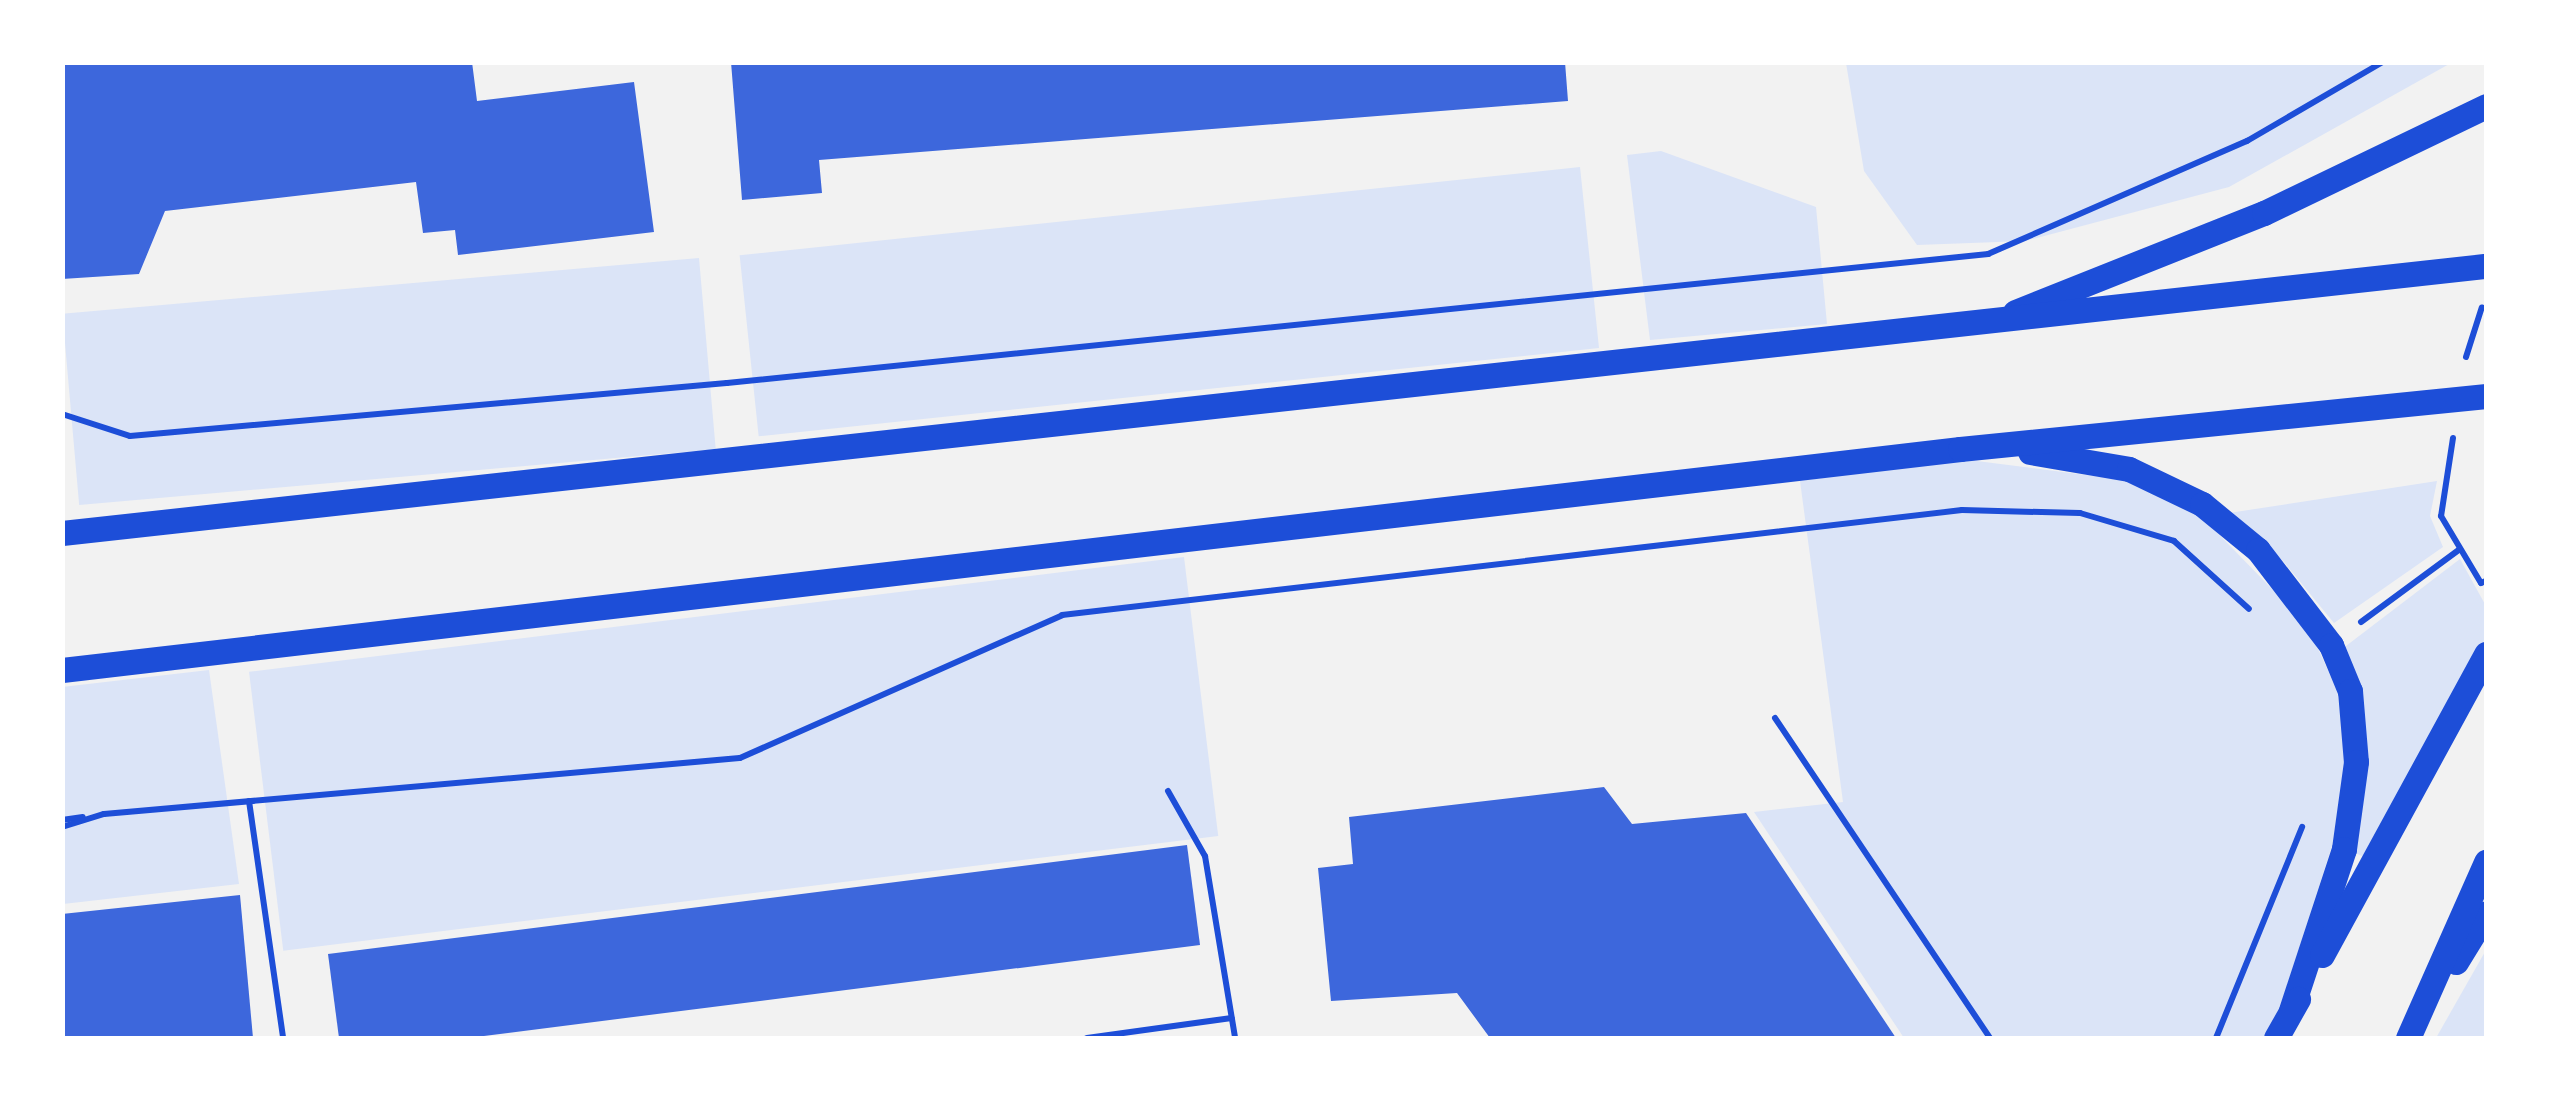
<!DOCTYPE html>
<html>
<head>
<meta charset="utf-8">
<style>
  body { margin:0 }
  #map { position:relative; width:2549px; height:1101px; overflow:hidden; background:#f2f2f2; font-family:Helvetica,sans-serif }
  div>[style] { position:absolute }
  .green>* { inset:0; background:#dbe4f7; transform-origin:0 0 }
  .building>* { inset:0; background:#3d67dc }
  .path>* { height:6px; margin:-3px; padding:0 3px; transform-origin:3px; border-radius:3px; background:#1d4ed8 }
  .primary>* { height:25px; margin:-12.5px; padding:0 12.5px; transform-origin:12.5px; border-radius:12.5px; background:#1d4ed8 }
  span { translate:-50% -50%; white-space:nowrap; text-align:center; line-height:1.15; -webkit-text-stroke:10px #fff; paint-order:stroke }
  .frame { position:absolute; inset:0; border:65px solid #fff; pointer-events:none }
</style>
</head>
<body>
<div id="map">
  <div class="green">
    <i style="clip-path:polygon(1846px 63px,2451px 63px,2229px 187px,2025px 241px,1917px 245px,1864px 171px)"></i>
    <i style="clip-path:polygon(1661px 151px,1816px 207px,1827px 324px,1650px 340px,1627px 155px)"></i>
    <i style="left:1580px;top:167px;width:182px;height:845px;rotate:84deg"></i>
    <i style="left:699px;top:258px;width:192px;height:639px;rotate:85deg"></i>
    <i style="clip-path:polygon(1961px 459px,2125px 480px,2200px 515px,2307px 625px,2337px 690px,2346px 757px,2332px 846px,2280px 1007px,2263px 1038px,1904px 1038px,1754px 812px,1843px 802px,1800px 481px)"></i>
    <i style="clip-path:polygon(2437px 481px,2430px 516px,2443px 547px,2334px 623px,2283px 561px,2229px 513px)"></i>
    <i style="left:1184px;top:557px;width:281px;height:942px;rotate:83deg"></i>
    <i style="clip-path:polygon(2460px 559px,2486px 606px,2486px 637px,2366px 858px,2351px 851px,2342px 649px)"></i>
    <i style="clip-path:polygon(209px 670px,239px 884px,63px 904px,62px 687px)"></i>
    <i style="clip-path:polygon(2486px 950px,2486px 1038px,2436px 1038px)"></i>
  </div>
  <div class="building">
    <i style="clip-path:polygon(62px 62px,472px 62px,477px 101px,634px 82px,654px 232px,458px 255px,455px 230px,423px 233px,416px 182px,165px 211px,139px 274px,62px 279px)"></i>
    <i style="clip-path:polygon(731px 62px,1565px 62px,1568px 101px,819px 160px,822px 193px,742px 200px)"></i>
    <i style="clip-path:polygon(1604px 787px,1632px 824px,1746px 813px,1896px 1038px,1490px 1038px,1457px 993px,1331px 1001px,1318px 868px,1353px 864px,1349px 817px)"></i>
    <i style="clip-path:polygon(1187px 845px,1200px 945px,468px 1038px,339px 1038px,328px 954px)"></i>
    <i style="clip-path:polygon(240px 895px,253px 1038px,62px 1038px,62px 914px)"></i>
  </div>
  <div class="path">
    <i style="left:2466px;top:357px;width:52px;rotate:-72.3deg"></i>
    <i style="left:62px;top:414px;width:71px;rotate:17.9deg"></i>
    <i style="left:130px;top:436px;width:599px;rotate:-5.07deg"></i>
    <i style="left:727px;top:383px;width:1268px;rotate:-5.84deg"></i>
    <i style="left:1988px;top:254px;width:283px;rotate:-23.6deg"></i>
    <i style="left:2247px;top:141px;width:157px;rotate:-30.2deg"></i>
    <i style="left:2453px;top:438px;width:79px;rotate:98.7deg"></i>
    <i style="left:2441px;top:516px;width:78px;rotate:59.2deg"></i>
    <i style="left:2481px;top:583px;width:5px;rotate:-22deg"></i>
    <i style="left:2361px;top:622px;width:123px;rotate:-36.4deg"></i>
    <i style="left:1775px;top:718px;width:386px;rotate:56.1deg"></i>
    <i style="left:1168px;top:791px;width:75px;rotate:60.4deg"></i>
    <i style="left:1205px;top:856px;width:184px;rotate:80.6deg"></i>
    <i style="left:249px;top:801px;width:239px;rotate:81.8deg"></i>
    <i style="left:62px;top:820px;width:21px;rotate:-8deg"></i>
    <i style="left:62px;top:827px;width:44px;rotate:-17.2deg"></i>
    <i style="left:104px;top:814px;width:638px;rotate:-5.03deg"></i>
    <i style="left:740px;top:758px;width:352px;rotate:-23.9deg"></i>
    <i style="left:1062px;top:615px;width:906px;rotate:-6.65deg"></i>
    <i style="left:1962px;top:510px;width:118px;rotate:1.5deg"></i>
    <i style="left:2080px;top:513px;width:98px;rotate:16.6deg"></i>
    <i style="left:2174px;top:541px;width:101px;rotate:42.2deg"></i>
    <i style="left:1087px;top:1038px;width:146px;rotate:-7.9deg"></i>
    <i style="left:2216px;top:1038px;width:228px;rotate:-67.8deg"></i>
  </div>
  <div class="primary">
    <i style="left:2015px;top:312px;width:268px;rotate:-21.7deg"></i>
    <i style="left:2264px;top:213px;width:246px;rotate:-25.7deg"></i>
    <i style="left:2030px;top:452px;width:100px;rotate:9.7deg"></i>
    <i style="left:2129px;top:469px;width:81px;rotate:25.6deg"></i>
    <i style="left:2202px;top:504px;width:72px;rotate:39.4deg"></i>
    <i style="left:2258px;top:550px;width:120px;rotate:52.5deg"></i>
    <i style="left:2331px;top:645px;width:50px;rotate:67.6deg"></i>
    <i style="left:2350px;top:691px;width:71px;rotate:85.2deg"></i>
    <i style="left:2356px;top:762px;width:88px;rotate:97.9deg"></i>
    <i style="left:2344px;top:849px;width:169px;rotate:108.2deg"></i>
    <i style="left:62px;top:533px;width:2439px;rotate:-6.29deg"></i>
    <i style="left:62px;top:670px;width:1911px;rotate:-6.64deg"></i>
    <i style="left:1960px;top:449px;width:529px;rotate:-5.75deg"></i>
    <i style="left:2322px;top:955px;width:343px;rotate:-61.4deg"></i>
    <i style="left:2456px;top:962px;width:57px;rotate:-58.5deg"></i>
    <i style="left:2276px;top:1038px;width:45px;rotate:-60.6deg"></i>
    <i style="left:2408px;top:1038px;width:193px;rotate:-66.1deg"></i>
  </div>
  <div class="frame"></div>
</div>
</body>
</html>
